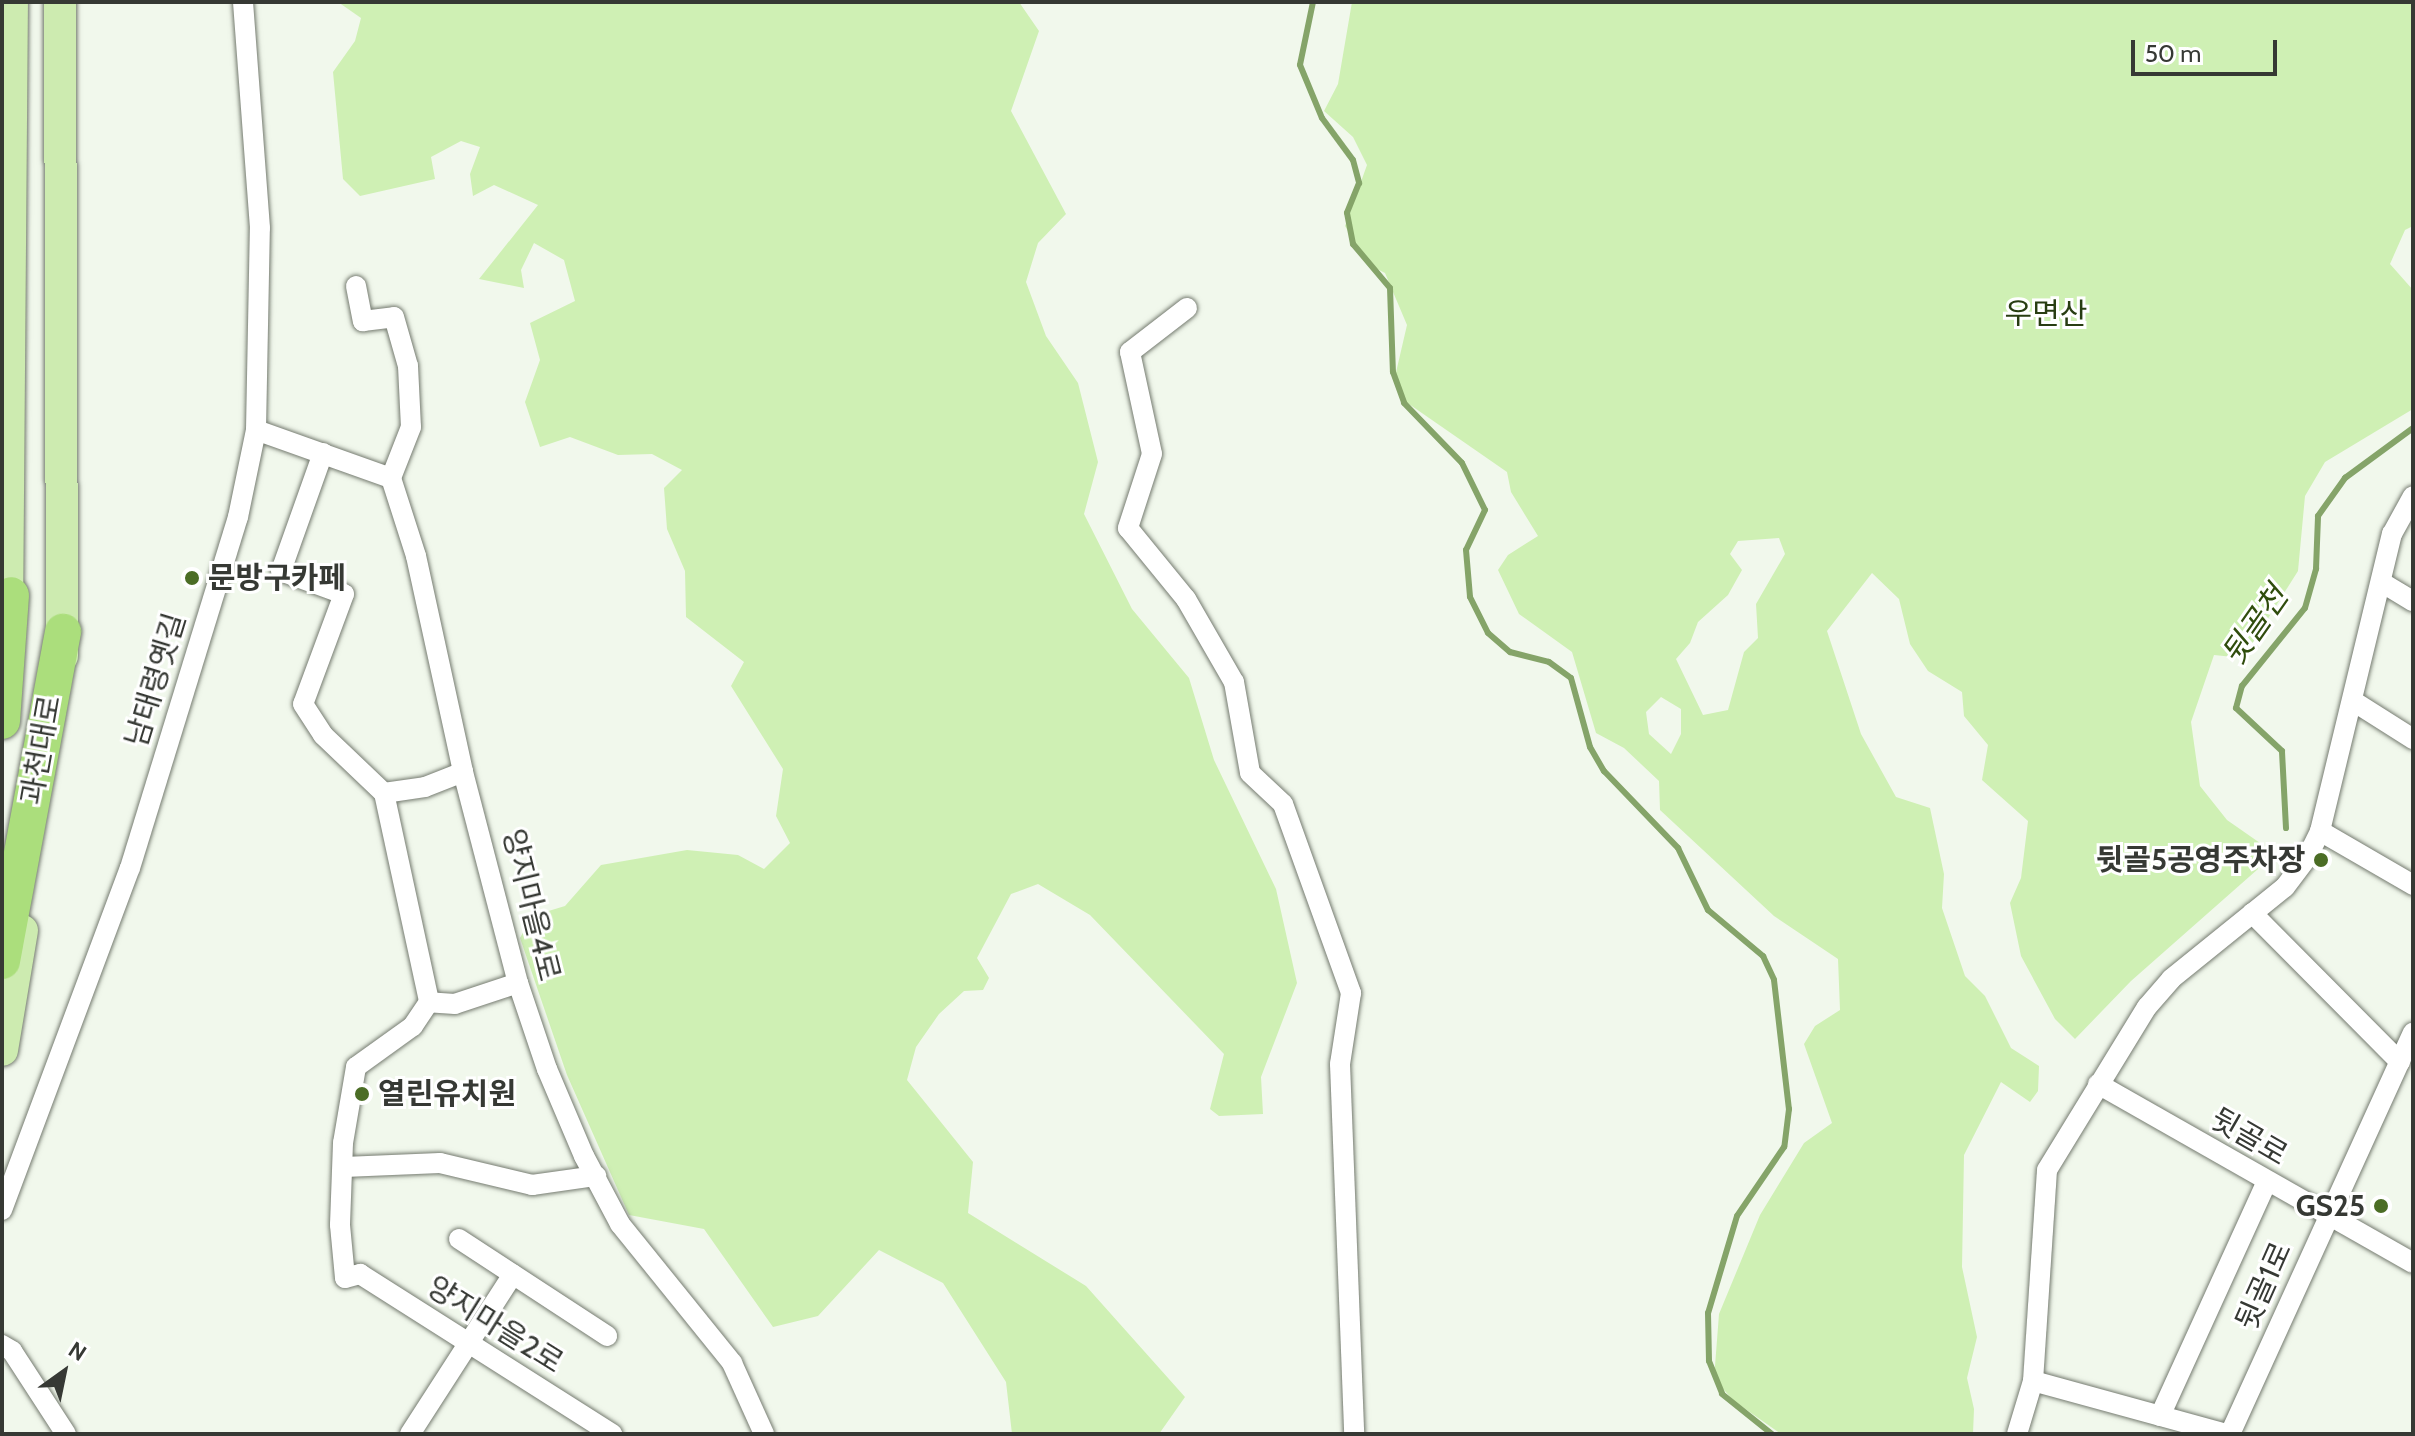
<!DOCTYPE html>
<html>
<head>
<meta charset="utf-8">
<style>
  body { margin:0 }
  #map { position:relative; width:2415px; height:1436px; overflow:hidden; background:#f1f8ec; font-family:Cabin,"Noto Sans KR",sans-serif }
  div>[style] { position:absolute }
  .green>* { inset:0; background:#cff0b4 }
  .stream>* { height:6px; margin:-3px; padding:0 3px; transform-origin:3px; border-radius:3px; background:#85a469 }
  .roads { filter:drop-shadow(0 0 2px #757b70) drop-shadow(0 0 2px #757b70) }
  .street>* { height:20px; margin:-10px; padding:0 10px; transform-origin:10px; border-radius:10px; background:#fff }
  .primary>* { height:32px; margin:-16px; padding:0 16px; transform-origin:16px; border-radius:16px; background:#cdebb0 }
  .highway>* { height:36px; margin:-18px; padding:0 18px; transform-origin:18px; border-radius:18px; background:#abde7c }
  .dots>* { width:22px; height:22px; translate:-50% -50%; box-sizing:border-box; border:4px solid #fff; border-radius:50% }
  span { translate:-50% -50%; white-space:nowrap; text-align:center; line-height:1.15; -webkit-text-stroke:6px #fff; paint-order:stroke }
  .park-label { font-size:30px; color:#283d12 }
  .poi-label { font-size:30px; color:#363934; font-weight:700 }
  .left { translate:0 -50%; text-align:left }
  .right { translate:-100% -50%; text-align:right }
  .street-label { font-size:30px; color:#363934 }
  .water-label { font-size:32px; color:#304d0d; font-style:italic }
  .frame { position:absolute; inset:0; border:4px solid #363934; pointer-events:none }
  .north { position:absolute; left:24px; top:1332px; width:80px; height:80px; -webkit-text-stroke:6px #fff; paint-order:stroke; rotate:33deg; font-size:22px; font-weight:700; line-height:32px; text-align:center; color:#363934 }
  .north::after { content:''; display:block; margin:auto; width:28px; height:36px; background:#363934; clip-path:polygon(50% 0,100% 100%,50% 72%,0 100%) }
  .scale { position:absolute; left:2131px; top:40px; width:146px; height:36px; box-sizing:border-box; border:4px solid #363934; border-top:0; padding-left:10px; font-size:24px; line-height:28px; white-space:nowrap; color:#363934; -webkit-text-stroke:6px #fff; paint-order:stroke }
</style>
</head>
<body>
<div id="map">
  <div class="green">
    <i style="clip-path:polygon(338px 2px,1019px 2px,1039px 31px,1011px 111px,1066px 214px,1038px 243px,1026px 282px,1046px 336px,1078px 383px,1098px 462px,1084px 514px,1132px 609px,1189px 678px,1214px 760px,1276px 889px,1297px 983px,1261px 1077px,1263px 1114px,1219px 1116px,1210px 1109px,1224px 1054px,1090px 915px,1038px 884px,1011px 894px,977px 958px,989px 978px,983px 990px,964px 991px,939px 1014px,916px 1047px,907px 1080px,973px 1162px,968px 1213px,1086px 1286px,1185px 1397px,1159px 1434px,1012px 1434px,1006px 1382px,943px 1283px,879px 1250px,818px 1316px,773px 1327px,704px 1229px,629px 1215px,567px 1075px,520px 938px,532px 916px,565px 906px,601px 865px,687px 850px,738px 855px,764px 869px,790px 843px,776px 816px,783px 769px,731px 686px,744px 662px,686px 617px,685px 571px,667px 529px,664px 488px,682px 470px,652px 454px,618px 455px,570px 437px,540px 447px,525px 402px,540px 360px,530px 323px,575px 301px,564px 260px,534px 243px,521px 270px,524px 288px,479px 279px,538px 205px,494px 185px,473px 196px,470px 174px,480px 147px,461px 141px,431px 157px,435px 179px,360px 196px,343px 179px,333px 72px,355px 41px,361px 18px)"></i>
    <i style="clip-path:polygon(evenodd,1352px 2px,2413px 2px,2413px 226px,2405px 230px,2390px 264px,2413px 290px,2413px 409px,2325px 462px,2305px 496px,2298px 571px,2243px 658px,2214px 655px,2191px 722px,2200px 786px,2227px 820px,2260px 843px,2258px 869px,2131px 981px,2075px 1039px,2055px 1019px,2021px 956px,2010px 903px,2021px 878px,2028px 821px,1982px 780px,1988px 745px,1964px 716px,1962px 692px,1928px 671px,1910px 644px,1899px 599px,1872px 573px,1827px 631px,1861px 734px,1896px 797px,1930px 808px,1944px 874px,1942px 908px,1965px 976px,1985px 996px,2011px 1048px,2039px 1066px,2038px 1091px,2030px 1102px,2001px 1082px,1964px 1155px,1962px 1267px,1977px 1337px,1967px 1378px,1974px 1409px,1973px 1434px,1781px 1434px,1734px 1401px,1714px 1379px,1719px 1314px,1760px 1215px,1804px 1143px,1832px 1123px,1804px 1044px,1815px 1026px,1840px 1010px,1838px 959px,1774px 916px,1660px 810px,1659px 781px,1624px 748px,1596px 733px,1572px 652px,1519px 614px,1498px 570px,1508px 555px,1538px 536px,1511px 492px,1507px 472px,1406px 402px,1394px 381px,1407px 325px,1385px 273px,1367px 264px,1345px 226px,1367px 165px,1353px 137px,1324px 111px,1338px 84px,1352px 2px,1779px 538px,1785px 554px,1756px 604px,1758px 638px,1744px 652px,1728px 710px,1703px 715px,1676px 659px,1690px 643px,1698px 622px,1728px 595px,1742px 570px,1730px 554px,1738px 541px,1779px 538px,1352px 2px,1661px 697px,1681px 709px,1681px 734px,1671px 754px,1649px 734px,1646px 712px,1661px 697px)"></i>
  </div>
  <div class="stream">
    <i style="left:1313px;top:2px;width:64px;rotate:101.7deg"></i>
    <i style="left:1300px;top:65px;width:57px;rotate:67.5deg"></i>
    <i style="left:1322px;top:118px;width:52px;rotate:53.6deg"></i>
    <i style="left:1353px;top:160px;width:24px;rotate:75deg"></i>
    <i style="left:1359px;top:183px;width:32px;rotate:112deg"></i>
    <i style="left:1347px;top:213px;width:32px;rotate:79deg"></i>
    <i style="left:1353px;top:244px;width:57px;rotate:49.9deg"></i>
    <i style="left:1390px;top:288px;width:84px;rotate:88deg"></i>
    <i style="left:1393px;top:372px;width:33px;rotate:70deg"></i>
    <i style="left:1404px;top:403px;width:83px;rotate:46deg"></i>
    <i style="left:1462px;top:463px;width:52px;rotate:63.9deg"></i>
    <i style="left:1485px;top:510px;width:44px;rotate:115.4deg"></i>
    <i style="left:1466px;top:550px;width:47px;rotate:85.1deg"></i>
    <i style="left:1470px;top:597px;width:40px;rotate:63.4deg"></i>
    <i style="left:1488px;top:633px;width:29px;rotate:41deg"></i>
    <i style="left:1510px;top:652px;width:40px;rotate:14.4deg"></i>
    <i style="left:1549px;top:662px;width:27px;rotate:36deg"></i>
    <i style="left:1571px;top:678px;width:72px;rotate:74.6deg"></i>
    <i style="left:1590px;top:747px;width:28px;rotate:60deg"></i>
    <i style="left:1604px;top:771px;width:107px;rotate:46.1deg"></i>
    <i style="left:1678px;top:848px;width:69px;rotate:64.2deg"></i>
    <i style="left:1708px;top:910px;width:72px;rotate:39.9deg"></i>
    <i style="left:1763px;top:956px;width:26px;rotate:65deg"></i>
    <i style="left:1774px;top:980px;width:130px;rotate:83.4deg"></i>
    <i style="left:1789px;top:1109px;width:38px;rotate:97deg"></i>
    <i style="left:1784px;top:1147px;width:83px;rotate:124.3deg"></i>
    <i style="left:1737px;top:1216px;width:101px;rotate:106.6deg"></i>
    <i style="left:1708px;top:1313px;width:48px;rotate:88.8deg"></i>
    <i style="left:1709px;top:1361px;width:35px;rotate:68deg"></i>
    <i style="left:1722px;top:1394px;width:64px;rotate:38.7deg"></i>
    <i style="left:2286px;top:828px;width:77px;rotate:-93deg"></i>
    <i style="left:2282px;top:751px;width:63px;rotate:-136.9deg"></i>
    <i style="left:2236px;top:708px;width:23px;rotate:-75deg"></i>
    <i style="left:2242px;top:686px;width:100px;rotate:-51.1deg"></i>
    <i style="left:2305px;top:608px;width:41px;rotate:-74.2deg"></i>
    <i style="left:2316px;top:569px;width:53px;rotate:-87.8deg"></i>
    <i style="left:2318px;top:516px;width:47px;rotate:-54.6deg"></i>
    <i style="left:2345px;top:478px;width:84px;rotate:-36.3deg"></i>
  </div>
  <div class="roads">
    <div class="street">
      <i style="left:356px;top:286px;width:36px;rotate:79deg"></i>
      <i style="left:363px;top:321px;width:31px;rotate:-7deg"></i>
      <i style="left:394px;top:317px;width:51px;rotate:74.1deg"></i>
      <i style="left:408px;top:366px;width:61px;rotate:87.2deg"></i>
      <i style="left:411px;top:427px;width:55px;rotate:111.4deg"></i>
      <i style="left:1187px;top:308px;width:72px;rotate:142.3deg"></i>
      <i style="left:1130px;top:352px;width:104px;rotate:77.8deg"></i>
      <i style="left:1152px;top:454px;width:78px;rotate:108deg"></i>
      <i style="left:1128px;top:528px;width:92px;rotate:50.8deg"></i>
      <i style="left:1186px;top:599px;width:96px;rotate:60deg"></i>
      <i style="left:1234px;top:682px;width:92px;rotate:80deg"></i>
      <i style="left:1250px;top:773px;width:45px;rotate:43.2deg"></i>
      <i style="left:1283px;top:804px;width:201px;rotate:70.2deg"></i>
      <i style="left:1351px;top:993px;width:72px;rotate:98.8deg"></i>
      <i style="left:1340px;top:1064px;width:370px;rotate:87.8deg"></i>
      <i style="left:256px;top:430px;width:143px;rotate:19.6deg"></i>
      <i style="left:391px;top:478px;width:82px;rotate:72.2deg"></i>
      <i style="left:416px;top:556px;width:221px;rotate:77.7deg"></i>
      <i style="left:463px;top:772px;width:218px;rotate:75.4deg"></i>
      <i style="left:518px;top:983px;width:91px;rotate:71.4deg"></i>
      <i style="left:547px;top:1069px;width:95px;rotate:67deg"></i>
      <i style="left:584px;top:1156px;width:77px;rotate:62.1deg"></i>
      <i style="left:620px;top:1224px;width:179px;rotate:51.1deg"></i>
      <i style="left:732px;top:1363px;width:78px;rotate:65.7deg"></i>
      <i style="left:323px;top:453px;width:125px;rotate:109.6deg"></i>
      <i style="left:281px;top:571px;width:67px;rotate:20.1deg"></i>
      <i style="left:344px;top:594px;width:117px;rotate:110.4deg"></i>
      <i style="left:303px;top:704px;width:37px;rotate:57deg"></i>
      <i style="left:323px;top:735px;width:84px;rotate:43.6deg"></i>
      <i style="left:384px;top:793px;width:41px;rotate:-8.3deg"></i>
      <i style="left:425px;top:787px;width:41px;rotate:-21.5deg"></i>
      <i style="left:2381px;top:582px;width:37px;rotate:31deg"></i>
      <i style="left:2353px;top:701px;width:71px;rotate:32.3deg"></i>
      <i style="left:384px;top:793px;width:214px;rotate:77.8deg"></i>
      <i style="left:2320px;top:831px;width:108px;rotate:30.1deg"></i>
      <i style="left:2252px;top:913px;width:210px;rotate:45.2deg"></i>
      <i style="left:518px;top:983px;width:66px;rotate:161.6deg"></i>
      <i style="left:455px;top:1004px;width:26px;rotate:-176deg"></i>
      <i style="left:429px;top:1002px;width:29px;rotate:124deg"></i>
      <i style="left:413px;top:1026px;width:70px;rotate:144.3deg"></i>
      <i style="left:356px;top:1067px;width:77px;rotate:99.7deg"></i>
      <i style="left:343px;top:1143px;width:82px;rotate:92.1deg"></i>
      <i style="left:340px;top:1225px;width:53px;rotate:84.6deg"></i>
      <i style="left:345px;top:1278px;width:16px;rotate:-15deg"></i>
      <i style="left:360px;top:1274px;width:299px;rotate:32.4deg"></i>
      <i style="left:2098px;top:1084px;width:362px;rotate:29.6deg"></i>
      <i style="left:344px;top:1167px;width:96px;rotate:-2.4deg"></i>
      <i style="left:440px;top:1163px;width:95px;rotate:13.4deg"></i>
      <i style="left:532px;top:1185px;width:65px;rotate:-8deg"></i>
      <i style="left:2px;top:1210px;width:365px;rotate:-69.5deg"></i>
      <i style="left:130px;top:868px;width:367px;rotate:-72.9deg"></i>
      <i style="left:238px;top:517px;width:89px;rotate:-78.3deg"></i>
      <i style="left:256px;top:430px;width:202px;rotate:-88.9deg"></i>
      <i style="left:260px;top:228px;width:227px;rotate:-94.3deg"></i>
      <i style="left:459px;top:1239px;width:177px;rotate:33.2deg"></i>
      <i style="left:2px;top:1345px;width:12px;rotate:31deg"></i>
      <i style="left:12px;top:1351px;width:99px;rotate:57deg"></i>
      <i style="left:2033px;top:1381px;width:201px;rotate:15.3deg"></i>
      <i style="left:2160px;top:1416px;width:258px;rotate:-65.5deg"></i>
      <i style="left:410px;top:1434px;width:190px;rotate:-57.2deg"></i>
      <i style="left:2017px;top:1434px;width:55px;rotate:-73.2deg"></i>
      <i style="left:2033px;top:1381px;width:211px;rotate:-86.2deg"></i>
      <i style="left:2047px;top:1170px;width:191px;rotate:-58.5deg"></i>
      <i style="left:2147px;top:1007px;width:37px;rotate:-49deg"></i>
      <i style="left:2171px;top:979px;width:146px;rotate:-38.9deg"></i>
      <i style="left:2285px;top:887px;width:36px;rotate:-53deg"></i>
      <i style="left:2307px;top:858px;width:30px;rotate:-64deg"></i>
      <i style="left:2320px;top:831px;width:306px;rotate:-76.4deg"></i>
      <i style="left:2392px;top:534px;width:43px;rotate:-61.1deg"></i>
      <i style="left:2230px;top:1434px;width:441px;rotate:-65.5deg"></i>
    </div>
    <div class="primary">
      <i style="left:60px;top:2px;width:654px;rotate:89.82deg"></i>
      <i style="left:7px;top:619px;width:617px;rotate:-89.54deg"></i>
      <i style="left:2px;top:1050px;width:121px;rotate:-80.5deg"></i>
    </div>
    <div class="highway">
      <i style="left:2px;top:721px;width:126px;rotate:-85.9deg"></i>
      <i style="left:2px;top:961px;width:335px;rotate:-79.5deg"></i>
    </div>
  </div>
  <div class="dots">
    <i style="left:192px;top:578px;background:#4b6d25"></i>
    <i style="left:2321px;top:860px;background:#4b6d25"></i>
    <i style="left:362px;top:1094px;background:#4b6d25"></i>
    <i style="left:2381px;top:1206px;background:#4b6d25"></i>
  </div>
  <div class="park-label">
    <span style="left:2046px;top:314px">우면산</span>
  </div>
  <div class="poi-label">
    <span class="left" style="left:208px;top:578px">문방구카페</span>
    <span class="right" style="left:2305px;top:860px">뒷골5공영주차장</span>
    <span class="left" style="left:378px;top:1094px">열린유치원</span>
    <span class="right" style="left:2365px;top:1206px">GS25</span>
  </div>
  <div class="street-label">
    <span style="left:156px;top:680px;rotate:-73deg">남태령옛길</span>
    <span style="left:41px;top:750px;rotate:-80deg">과천대로</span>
    <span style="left:531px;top:905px;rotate:76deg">양지마을4로</span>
    <span style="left:2249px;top:1137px;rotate:30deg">뒷골로</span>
    <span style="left:2264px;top:1286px;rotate:-66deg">뒷골1로</span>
    <span style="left:495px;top:1325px;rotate:32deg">양지마을2로</span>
  </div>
  <div class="water-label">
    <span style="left:2255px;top:626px;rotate:-55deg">뒷골천</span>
  </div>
  <div class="frame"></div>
  <div class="north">N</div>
  <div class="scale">50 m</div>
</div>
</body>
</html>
